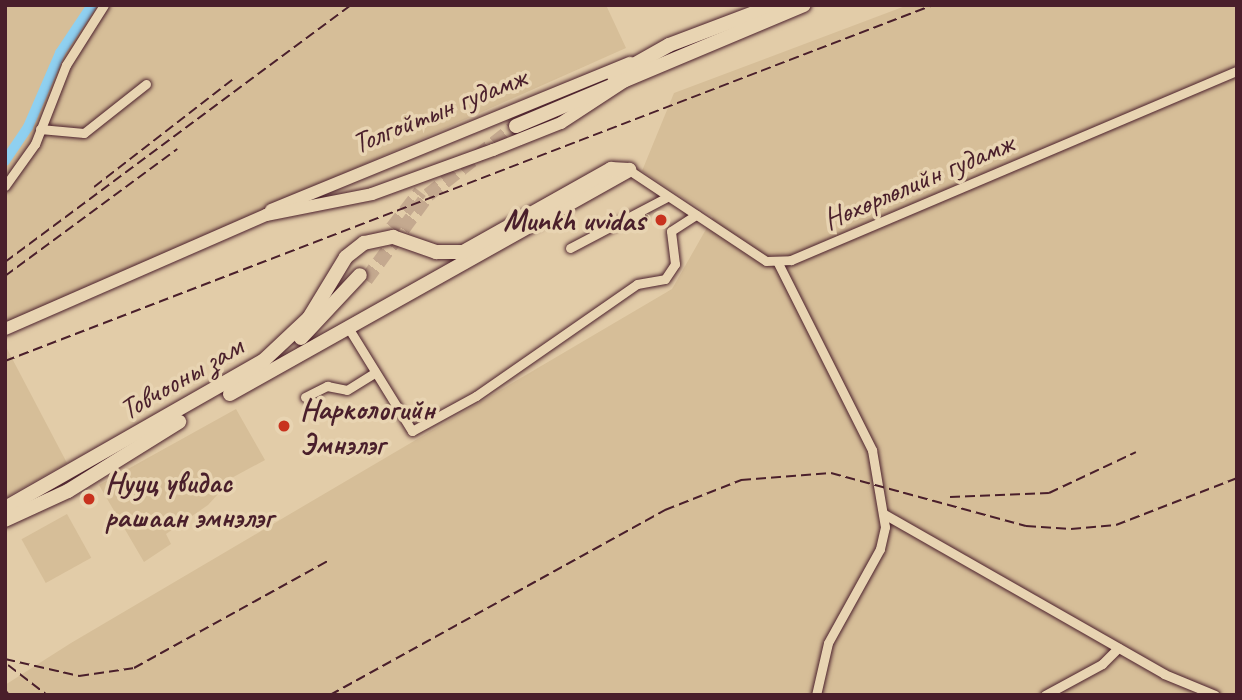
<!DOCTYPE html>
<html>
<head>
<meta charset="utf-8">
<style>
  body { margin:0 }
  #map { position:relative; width:1242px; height:700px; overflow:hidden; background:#e2cca8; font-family:Caveat,sans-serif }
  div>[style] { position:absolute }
  .built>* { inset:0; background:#d6be98; transform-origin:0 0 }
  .river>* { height:10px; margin:-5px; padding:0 5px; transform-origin:5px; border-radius:5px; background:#8fd0f0 }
  .highway-tunnel>* { height:14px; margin-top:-7px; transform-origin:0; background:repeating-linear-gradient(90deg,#c4a98f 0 14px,transparent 0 21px) }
  .roads { filter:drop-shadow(0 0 2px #4a1f2b) drop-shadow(0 0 2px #4a1f2b) }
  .minor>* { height:9px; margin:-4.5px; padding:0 4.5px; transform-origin:4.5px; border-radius:4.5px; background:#e8d4b2 }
  .major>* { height:12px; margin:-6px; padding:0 6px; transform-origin:6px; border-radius:6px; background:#e8d4b2 }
  .highway>* { height:14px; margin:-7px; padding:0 7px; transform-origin:7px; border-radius:7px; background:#e8d4b2 }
  .rail>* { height:2px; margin-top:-1px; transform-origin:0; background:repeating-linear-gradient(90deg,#4a1f2b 0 10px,transparent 0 15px) }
  .dots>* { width:19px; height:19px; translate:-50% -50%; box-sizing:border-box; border:4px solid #e8d4b2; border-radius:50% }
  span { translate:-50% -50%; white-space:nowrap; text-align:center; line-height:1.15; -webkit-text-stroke:7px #e8d4b2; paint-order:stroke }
  .street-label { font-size:30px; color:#4a1f2b }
  .poi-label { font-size:30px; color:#4a1f2b; font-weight:700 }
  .right { translate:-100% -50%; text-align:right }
  .left { translate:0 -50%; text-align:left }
  .frame { position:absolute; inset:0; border:7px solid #4a1f2b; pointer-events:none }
</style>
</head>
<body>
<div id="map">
  <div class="built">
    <i style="clip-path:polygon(5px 5px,606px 5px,626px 48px,5px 324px)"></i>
    <i style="clip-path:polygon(908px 5px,1237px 5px,1237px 695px,5px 695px,5px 685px,71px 643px,672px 289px,713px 217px,642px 171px,674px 93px)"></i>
    <i style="clip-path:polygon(5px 345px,67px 463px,5px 498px)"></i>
    <i style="clip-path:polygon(236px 409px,265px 460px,215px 487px,219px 493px,208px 505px,166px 534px,171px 544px,144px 562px,99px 485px)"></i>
    <i style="left:67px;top:514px;width:50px;height:52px;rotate:61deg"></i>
  </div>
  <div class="river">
    <i style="left:5px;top:161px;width:41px;rotate:-55.9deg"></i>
    <i style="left:28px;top:127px;width:81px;rotate:-66.6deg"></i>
    <i style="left:60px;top:53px;width:58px;rotate:-56.3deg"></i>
  </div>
  <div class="highway-tunnel">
    <i style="left:392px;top:228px;width:46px;rotate:-52.1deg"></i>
    <i style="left:366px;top:280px;width:105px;rotate:-53.9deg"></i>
    <i style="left:428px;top:195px;width:112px;rotate:-38.1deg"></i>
  </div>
  <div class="roads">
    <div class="minor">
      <i style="left:40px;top:129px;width:44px;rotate:5.2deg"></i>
      <i style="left:84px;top:133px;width:79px;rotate:-38.3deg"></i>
      <i style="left:629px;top:170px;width:164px;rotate:33.6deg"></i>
      <i style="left:766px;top:261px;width:25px;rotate:-2deg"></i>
      <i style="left:791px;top:260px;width:484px;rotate:-23deg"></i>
      <i style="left:5px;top:186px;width:52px;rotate:-54.5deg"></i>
      <i style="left:35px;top:144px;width:85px;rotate:-68.6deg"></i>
      <i style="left:66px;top:65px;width:71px;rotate:-57.7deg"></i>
      <i style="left:570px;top:248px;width:110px;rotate:-27.7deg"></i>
      <i style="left:777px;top:261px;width:212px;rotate:63.3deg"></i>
      <i style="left:872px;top:450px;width:78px;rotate:80.4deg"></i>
      <i style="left:885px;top:527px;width:23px;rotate:103deg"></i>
      <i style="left:880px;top:549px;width:107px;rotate:119deg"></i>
      <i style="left:828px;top:643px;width:53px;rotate:103deg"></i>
      <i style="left:349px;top:329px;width:120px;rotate:58.3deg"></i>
      <i style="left:412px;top:431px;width:73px;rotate:-28.7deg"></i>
      <i style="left:476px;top:396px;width:196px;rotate:-34.8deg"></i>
      <i style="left:637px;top:284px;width:28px;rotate:-10deg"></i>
      <i style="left:665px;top:279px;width:18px;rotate:-56deg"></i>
      <i style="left:675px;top:264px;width:33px;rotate:-97deg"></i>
      <i style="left:671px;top:231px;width:30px;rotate:-33deg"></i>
      <i style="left:305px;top:397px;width:25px;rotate:-27deg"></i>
      <i style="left:327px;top:386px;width:20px;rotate:11deg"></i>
      <i style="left:347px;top:390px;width:31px;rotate:-32deg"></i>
      <i style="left:884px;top:514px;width:322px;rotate:29.7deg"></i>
      <i style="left:1164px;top:674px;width:55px;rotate:22.4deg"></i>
      <i style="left:1045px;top:695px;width:65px;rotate:-28.5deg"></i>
      <i style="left:1102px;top:664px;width:23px;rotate:-45deg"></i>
    </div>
    <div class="major">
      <i style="left:271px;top:210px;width:388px;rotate:-22.3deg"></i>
      <i style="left:5px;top:329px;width:285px;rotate:-23.6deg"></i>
      <i style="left:266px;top:215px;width:108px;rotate:-11.2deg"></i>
      <i style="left:372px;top:194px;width:129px;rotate:-20deg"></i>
      <i style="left:493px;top:150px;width:73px;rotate:-21.7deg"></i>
      <i style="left:561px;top:123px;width:84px;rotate:-33.3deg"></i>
    </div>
    <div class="highway">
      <i style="left:614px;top:76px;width:63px;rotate:-29.4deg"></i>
      <i style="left:669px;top:45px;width:113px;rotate:-20.7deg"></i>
      <i style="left:516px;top:126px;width:312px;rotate:-22.8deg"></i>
      <i style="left:301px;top:338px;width:86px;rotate:-46.9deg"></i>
      <i style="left:230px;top:394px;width:458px;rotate:-29.3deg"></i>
      <i style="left:5px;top:508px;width:297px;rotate:-29.7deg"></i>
      <i style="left:263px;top:361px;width:63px;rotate:-43.1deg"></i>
      <i style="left:309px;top:318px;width:71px;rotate:-58.8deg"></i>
      <i style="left:346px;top:257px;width:23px;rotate:-38deg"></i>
      <i style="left:364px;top:243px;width:30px;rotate:-12deg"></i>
      <i style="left:393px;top:237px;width:46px;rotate:19.2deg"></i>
      <i style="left:436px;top:252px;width:27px"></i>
      <i style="left:463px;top:252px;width:170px;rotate:-29.3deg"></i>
      <i style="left:611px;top:169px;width:18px;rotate:3deg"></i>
      <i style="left:5px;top:520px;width:69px;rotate:-24.7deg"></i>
      <i style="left:68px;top:491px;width:131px;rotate:-31.9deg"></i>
    </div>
  </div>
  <div class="rail">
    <i style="left:94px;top:187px;width:175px;rotate:-37.8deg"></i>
    <i style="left:5px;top:262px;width:431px;rotate:-36.6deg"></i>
    <i style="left:5px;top:276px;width:214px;rotate:-36.4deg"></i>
    <i style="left:5px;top:361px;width:994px;rotate:-20.99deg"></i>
    <i style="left:950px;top:497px;width:99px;rotate:-2.3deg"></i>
    <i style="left:1049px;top:493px;width:96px;rotate:-25.2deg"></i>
    <i style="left:5px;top:659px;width:76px;rotate:12.9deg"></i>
    <i style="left:79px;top:676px;width:56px;rotate:-8.3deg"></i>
    <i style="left:134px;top:668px;width:222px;rotate:-28.9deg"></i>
    <i style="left:8px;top:665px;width:49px;rotate:37.6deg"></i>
    <i style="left:5px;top:690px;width:6px;rotate:51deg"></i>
    <i style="left:330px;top:695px;width:383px;rotate:-28.9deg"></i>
    <i style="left:665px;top:510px;width:82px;rotate:-21.5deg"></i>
    <i style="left:741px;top:480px;width:90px;rotate:-4.4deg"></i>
    <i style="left:831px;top:473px;width:202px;rotate:15.2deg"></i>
    <i style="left:1026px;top:526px;width:45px;rotate:3.8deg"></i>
    <i style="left:1071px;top:529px;width:45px;rotate:-5.1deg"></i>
    <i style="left:1116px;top:525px;width:130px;rotate:-21.2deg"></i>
  </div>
  <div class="dots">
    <i style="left:661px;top:220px;background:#c8321e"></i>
    <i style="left:284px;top:426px;background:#c8321e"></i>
    <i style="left:89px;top:499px;background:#c8321e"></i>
  </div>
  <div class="street-label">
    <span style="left:439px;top:110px;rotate:-22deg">Толгойтын гудамж</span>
    <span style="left:918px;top:181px;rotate:-23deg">Нөхөрлөлийн гудамж</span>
    <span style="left:181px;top:378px;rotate:-30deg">Товчооны зам</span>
  </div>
  <div class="poi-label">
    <span class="right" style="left:645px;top:220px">Munkh uvidas</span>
    <span class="left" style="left:300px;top:426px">Наркологийн<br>Эмнэлэг</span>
    <span class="left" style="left:105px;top:499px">Нууц увидас<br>рашаан эмнэлэг</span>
  </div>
  <div class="frame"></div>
</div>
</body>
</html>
